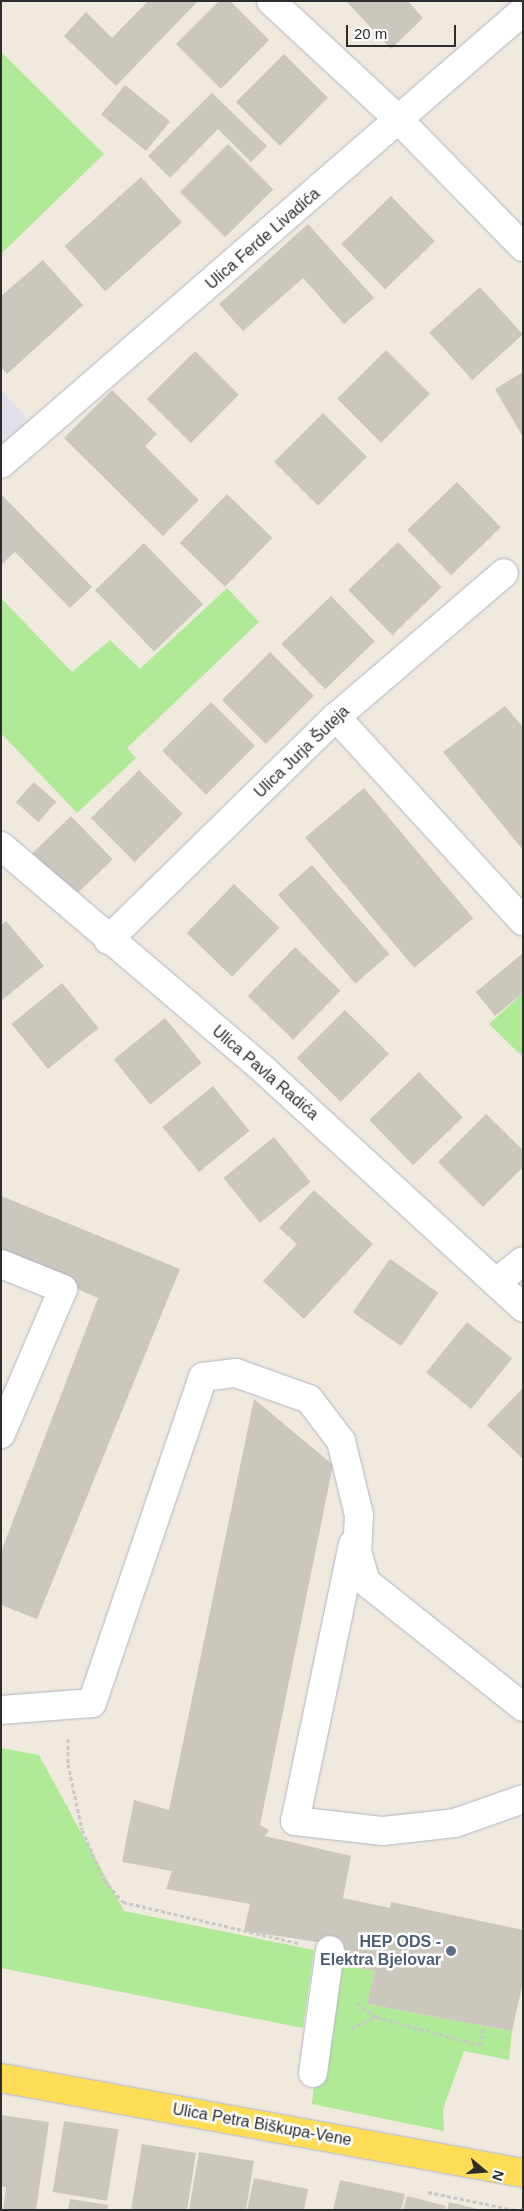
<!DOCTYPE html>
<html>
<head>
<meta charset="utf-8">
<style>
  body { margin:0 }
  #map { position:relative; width:524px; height:2211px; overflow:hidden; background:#efe9de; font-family:Arial,sans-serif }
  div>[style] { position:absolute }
  .industrial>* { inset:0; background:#e2dfe8 }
  .green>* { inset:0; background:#b0ea97 }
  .building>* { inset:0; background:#cbc7bd; transform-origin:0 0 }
  .path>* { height:3px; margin-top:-1.5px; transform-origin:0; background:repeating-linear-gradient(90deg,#c8c8c8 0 4px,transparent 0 6.5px) }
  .roads { filter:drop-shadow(0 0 1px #b2b4c2) drop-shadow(0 0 1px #b2b4c2) }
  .minor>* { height:28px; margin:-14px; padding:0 14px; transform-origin:14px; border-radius:14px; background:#fff }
  .major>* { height:28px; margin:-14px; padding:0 14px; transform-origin:14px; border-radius:14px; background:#fddc56 }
  .dots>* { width:14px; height:14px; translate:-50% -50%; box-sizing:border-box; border:2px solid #fff; border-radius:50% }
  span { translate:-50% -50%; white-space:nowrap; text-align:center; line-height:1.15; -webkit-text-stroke:5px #fff; paint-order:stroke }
  .street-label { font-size:16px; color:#2d2d2d }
  .service-label { font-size:16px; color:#4e5e75; font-weight:700 }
  .right { translate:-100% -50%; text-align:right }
  .frame { position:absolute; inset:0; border:2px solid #2d2d2d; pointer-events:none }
  .north { position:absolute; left:459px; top:2146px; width:50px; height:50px; -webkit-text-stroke:4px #fff; paint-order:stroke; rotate:108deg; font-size:14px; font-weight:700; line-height:20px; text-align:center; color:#2d2d2d }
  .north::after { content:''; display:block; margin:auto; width:18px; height:22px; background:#2d2d2d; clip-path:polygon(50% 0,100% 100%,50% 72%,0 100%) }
  .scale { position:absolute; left:346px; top:25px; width:110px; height:22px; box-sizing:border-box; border:2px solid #2d2d2d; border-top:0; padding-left:6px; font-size:15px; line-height:18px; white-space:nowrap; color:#2d2d2d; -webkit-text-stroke:4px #fff; paint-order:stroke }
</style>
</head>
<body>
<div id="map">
  <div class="industrial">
    <i style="clip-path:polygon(1px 390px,39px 431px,1px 463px)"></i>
  </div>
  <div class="green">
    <i style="clip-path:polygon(1px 52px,104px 154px,1px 254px)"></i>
    <i style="clip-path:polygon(227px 588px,259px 622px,127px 748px,136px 758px,77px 813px,1px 733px,1px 598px,72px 672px,110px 640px,140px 669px)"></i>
    <i style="clip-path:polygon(523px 993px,523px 1057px,489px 1024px)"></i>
    <i style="clip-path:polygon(1px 1748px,39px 1755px,124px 1911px,314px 1950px,303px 2028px,1px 1968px)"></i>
    <i style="clip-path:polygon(327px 1962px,375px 1971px,367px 2004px,512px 2031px,509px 2060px,464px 2051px,443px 2109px,444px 2131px,312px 2104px)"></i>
  </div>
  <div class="building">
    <i style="clip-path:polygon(148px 1px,198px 1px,116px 86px,64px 36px,86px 12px,112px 38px)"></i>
    <i style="clip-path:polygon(219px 1px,230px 1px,269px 40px,221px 89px,176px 44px)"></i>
    <i style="clip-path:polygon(346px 1px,408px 1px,423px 18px,391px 49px)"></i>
    <i style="left:284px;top:54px;width:62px;height:68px;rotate:45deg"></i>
    <i style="left:125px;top:85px;width:58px;height:38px;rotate:39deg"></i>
    <i style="clip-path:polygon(212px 93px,267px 146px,251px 162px,218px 129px,170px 178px,148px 156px)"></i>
    <i style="left:228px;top:144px;width:64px;height:68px;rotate:45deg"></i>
    <i style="left:141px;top:177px;width:61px;height:103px;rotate:48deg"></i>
    <i style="left:391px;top:196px;width:63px;height:69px;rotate:46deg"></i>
    <i style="clip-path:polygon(308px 224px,374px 298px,344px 324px,303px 278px,243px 331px,219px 304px)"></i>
    <i style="clip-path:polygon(43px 260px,83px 305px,7px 374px,1px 367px,1px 296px)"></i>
    <i style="left:480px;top:287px;width:64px;height:68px;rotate:48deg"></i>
    <i style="left:386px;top:350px;width:62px;height:69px;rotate:45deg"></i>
    <i style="left:195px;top:351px;width:62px;height:68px;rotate:45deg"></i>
    <i style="clip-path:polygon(523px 372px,523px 437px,495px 389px)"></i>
    <i style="clip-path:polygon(112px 390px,157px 434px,145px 446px,199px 500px,163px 536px,64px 438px)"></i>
    <i style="left:323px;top:413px;width:62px;height:69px;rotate:45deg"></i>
    <i style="left:457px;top:482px;width:63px;height:69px;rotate:46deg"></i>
    <i style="clip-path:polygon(1px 494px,92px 587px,70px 608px,15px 552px,1px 565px)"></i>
    <i style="left:227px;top:494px;width:63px;height:68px;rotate:44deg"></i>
    <i style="left:398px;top:542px;width:63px;height:69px;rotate:46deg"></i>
    <i style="left:144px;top:543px;width:85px;height:68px;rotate:46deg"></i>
    <i style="left:331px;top:596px;width:63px;height:69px;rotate:46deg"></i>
    <i style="left:270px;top:652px;width:62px;height:68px;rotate:45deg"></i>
    <i style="left:211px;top:702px;width:62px;height:69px;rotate:45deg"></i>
    <i style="clip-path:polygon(505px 706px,523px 727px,523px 850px,443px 752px)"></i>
    <i style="left:139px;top:770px;width:62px;height:68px;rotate:45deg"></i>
    <i style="left:34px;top:782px;width:30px;height:27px;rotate:42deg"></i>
    <i style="left:364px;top:788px;width:170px;height:77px;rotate:50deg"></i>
    <i style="left:71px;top:816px;width:60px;height:59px;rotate:46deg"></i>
    <i style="left:312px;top:865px;width:118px;height:45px;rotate:49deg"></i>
    <i style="left:234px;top:884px;width:63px;height:68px;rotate:44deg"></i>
    <i style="clip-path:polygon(6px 921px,44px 966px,1px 1001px,1px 925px)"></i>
    <i style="left:295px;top:947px;width:63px;height:68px;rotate:44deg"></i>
    <i style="clip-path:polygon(523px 953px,523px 993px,495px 1016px,476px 992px)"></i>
    <i style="left:62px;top:983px;width:58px;height:65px;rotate:51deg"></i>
    <i style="left:345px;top:1010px;width:62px;height:68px;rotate:45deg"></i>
    <i style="left:165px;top:1018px;width:58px;height:66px;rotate:51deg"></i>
    <i style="left:419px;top:1072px;width:63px;height:69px;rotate:46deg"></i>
    <i style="left:213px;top:1086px;width:58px;height:65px;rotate:51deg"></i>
    <i style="clip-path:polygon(486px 1114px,523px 1150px,523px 1167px,483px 1207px,438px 1162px)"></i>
    <i style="left:274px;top:1137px;width:58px;height:65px;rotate:51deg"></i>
    <i style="clip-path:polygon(314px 1190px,373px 1244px,304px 1319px,263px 1281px,297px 1244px,279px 1228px)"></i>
    <i style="clip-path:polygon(1px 1196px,180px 1269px,37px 1619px,1px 1605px,1px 1552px,98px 1298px,1px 1255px)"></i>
    <i style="left:390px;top:1259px;width:59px;height:65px;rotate:35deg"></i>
    <i style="left:467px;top:1322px;width:58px;height:65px;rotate:39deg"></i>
    <i style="clip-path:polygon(523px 1388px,523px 1459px,487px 1425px)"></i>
    <i style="clip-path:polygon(254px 1399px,333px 1465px,260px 1825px,269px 1830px,265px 1836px,351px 1856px,343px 1898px,390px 1908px,391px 1902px,523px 1930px,523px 1982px,512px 2031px,367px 2004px,375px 1971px,327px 1962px,331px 1944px,244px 1931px,250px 1904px,166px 1889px,172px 1871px,122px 1862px,134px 1800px,169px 1810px)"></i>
    <i style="clip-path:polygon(1px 2115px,49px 2122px,36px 2210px,3px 2210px,6px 2187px,1px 2186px)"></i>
    <i style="left:64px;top:2121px;width:55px;height:72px;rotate:9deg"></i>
    <i style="clip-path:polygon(142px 2144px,196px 2153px,187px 2210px,131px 2210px)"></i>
    <i style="clip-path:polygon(199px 2152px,254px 2161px,246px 2210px,189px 2210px)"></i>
    <i style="clip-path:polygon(254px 2178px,308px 2189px,304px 2210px,247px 2210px)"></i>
    <i style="clip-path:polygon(340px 2180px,405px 2194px,401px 2210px,333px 2210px)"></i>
    <i style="clip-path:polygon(407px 2196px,446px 2206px,445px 2210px,403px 2210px)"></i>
    <i style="clip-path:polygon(70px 2199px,108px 2205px,107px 2210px,68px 2210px)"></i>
    <i style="clip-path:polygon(449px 2202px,477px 2209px,477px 2210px,447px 2210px)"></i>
  </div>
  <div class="path">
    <i style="left:68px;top:1739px;width:25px;rotate:90deg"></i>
    <i style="left:68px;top:1764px;width:67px;rotate:78deg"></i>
    <i style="left:82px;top:1830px;width:55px;rotate:66.3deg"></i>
    <i style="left:104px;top:1880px;width:29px;rotate:49deg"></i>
    <i style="left:123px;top:1902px;width:180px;rotate:13.2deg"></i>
    <i style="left:357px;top:2003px;width:24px;rotate:36deg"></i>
    <i style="left:376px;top:2017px;width:108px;rotate:15.1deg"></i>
    <i style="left:480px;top:2045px;width:19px;rotate:-78deg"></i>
    <i style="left:352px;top:2028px;width:26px;rotate:-25deg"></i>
    <i style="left:428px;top:2192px;width:89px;rotate:11.7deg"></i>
  </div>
  <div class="roads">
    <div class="minor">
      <i style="left:271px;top:1px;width:176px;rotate:42.9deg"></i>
      <i style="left:400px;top:121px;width:176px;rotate:45.7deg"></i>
      <i style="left:1px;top:464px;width:691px;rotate:-40.95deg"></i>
      <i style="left:336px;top:717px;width:277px;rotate:47.5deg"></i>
      <i style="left:1px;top:846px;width:347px;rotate:40.4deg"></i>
      <i style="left:265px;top:1071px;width:350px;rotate:42.5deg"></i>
      <i style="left:108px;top:940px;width:319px;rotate:-44.4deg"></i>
      <i style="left:336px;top:717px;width:221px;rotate:-40.6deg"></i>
      <i style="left:1px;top:1264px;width:67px;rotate:22deg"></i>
      <i style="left:63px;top:1289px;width:158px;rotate:113.2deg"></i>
      <i style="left:497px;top:1282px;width:33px;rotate:-39deg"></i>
      <i style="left:353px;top:1544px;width:283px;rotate:101.8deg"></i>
      <i style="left:295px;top:1821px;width:89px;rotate:6.5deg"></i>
      <i style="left:383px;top:1831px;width:72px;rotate:-6.3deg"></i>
      <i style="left:455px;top:1823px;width:72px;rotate:-19.4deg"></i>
      <i style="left:1px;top:1710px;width:91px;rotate:-4.4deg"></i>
      <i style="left:92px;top:1703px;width:344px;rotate:-71.2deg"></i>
      <i style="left:203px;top:1377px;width:33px;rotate:-7deg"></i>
      <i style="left:236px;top:1373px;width:77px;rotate:19.6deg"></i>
      <i style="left:309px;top:1399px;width:53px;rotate:52.7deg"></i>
      <i style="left:341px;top:1441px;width:76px;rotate:76.3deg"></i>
      <i style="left:359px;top:1515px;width:36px;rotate:93deg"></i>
      <i style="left:357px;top:1551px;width:32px;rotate:74deg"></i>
      <i style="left:366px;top:1582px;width:201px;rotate:38.5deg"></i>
      <i style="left:313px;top:2073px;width:124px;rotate:-82.1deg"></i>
    </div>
    <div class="major">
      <i style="left:1px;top:2078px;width:531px;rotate:10.31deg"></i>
    </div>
  </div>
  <div class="dots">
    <i style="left:451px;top:1951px;background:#5c6f8a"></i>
  </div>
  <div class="street-label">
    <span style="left:263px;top:239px;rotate:-41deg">Ulica Ferde Livadića</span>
    <span style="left:302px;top:752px;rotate:-44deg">Ulica Jurja Šuteja</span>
    <span style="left:265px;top:1073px;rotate:41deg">Ulica Pavla Radića</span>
    <span style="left:262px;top:2125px;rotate:10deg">Ulica Petra Biškupa-Vene</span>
  </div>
  <div class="service-label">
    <span class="right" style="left:441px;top:1951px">HEP ODS -<br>Elektra Bjelovar</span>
  </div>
  <div class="frame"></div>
  <div class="north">N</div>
  <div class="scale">20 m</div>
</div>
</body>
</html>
